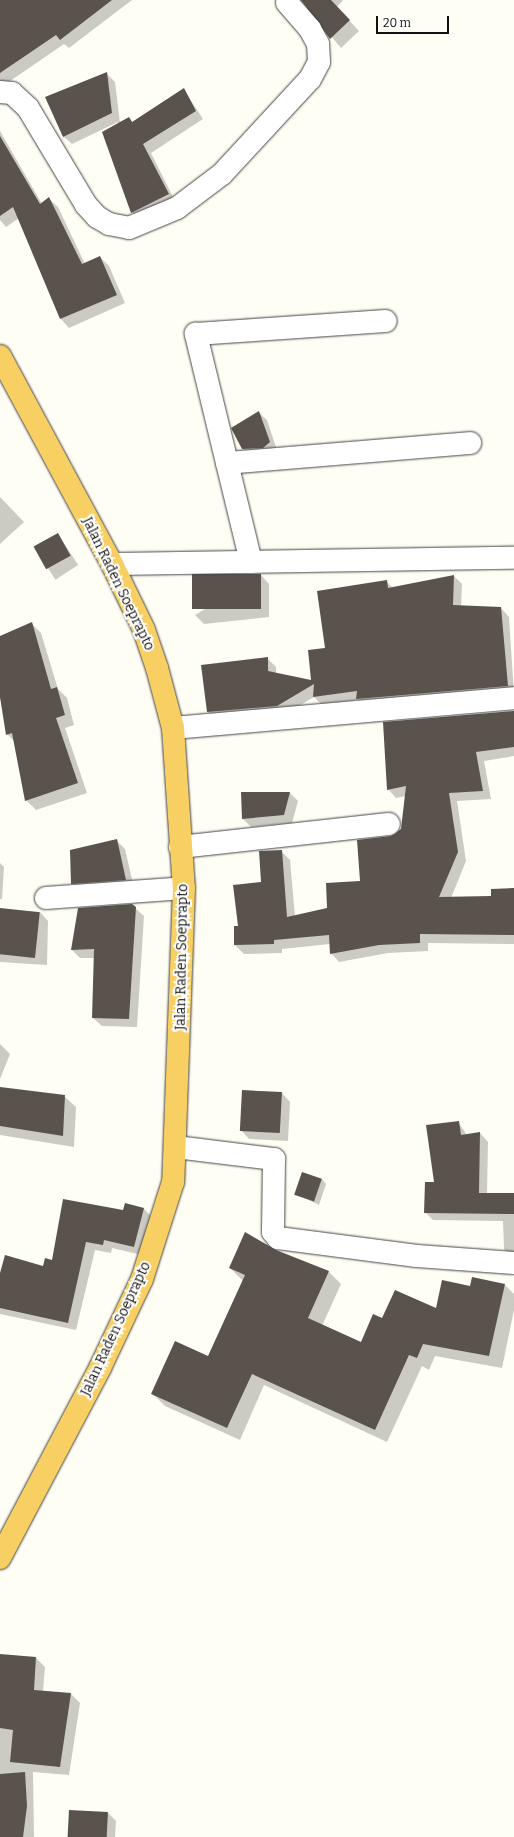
<!DOCTYPE html>
<html>
<head>
<meta charset="utf-8">
<style>
  body { margin:0 }
  #map { position:relative; width:514px; height:1837px; overflow:hidden; background:#fffef4; font-family:Bitter,serif }
  div>[style] { position:absolute }
  .shadow>* { inset:0; background:#0003; transform-origin:0 0 }
  .building>* { inset:0; background:#5a534d; transform-origin:0 0 }
  .roads { filter:drop-shadow(0 0 1px #444) drop-shadow(0 0 1px #444) }
  .minor>* { height:22px; margin:-11px; padding:0 11px; transform-origin:11px; border-radius:11px; background:#fff }
  .trunk>* { height:22px; margin:-11px; padding:0 11px; transform-origin:11px; border-radius:11px; background:#f8cf62 }
  span { translate:-50% -50%; white-space:nowrap; text-align:center; line-height:1.15; -webkit-text-stroke:4px #fff; paint-order:stroke }
  .street-label { font-size:14px; color:#111 }
  .scale { position:absolute; left:376px; top:16px; width:73px; height:18px; box-sizing:border-box; border:2px solid #111; border-top:0; padding-left:5px; font-size:12px; line-height:14px; white-space:nowrap; color:#111; -webkit-text-stroke:3px #fff; paint-order:stroke }
</style>
</head>
<body>
<div id="map">
  <div class="shadow">
    <i style="clip-path:polygon(0 0,132px 0,69px 48px,64px 44px,0 88px)"></i>
    <i style="clip-path:polygon(282px 0,343px 0,337px 7px,359px 31px,341px 48px,304px 4px)"></i>
    <i style="clip-path:polygon(107px 74px,115px 82px,120px 123px,129px 118px,133px 123px,184px 90px,203px 119px,151px 153px,176px 203px,140px 220px,132px 212px,118px 122px,72px 144px,63px 136px)"></i>
    <i style="clip-path:polygon(0 131px,42px 204px,49px 199px,58px 207px,85px 264px,100px 257px,109px 266px,125px 303px,69px 328px,61px 319px,19px 218px,6px 227px,0 220px)"></i>
    <i style="clip-path:polygon(258px 412px,267px 420px,277px 450px,251px 457px,243px 449px)"></i>
    <i style="clip-path:polygon(0 497px,24px 522px,0 544px)"></i>
    <i style="left:58px;top:534px;width:37px;height:27px;rotate:57deg"></i>
    <i style="clip-path:polygon(261px 575px,269px 584px,269px 617px,204px 624px,195px 615px)"></i>
    <i style="clip-path:polygon(454px 576px,462px 584px,461px 606px,501px 608px,509px 617px,514px 694px,365px 707px,358px 700px,322px 705px,314px 697px,285px 714px,216px 720px,208px 712px,202px 666px,267px 658px,276px 667px,276px 674px,313px 682px,326px 648px,386px 581px,393px 588px)"></i>
    <i style="clip-path:polygon(31px 623px,41px 633px,58px 689px,67px 698px,74px 725px,65px 728px,87px 793px,36px 810px,26px 800px,14px 741px,7px 734px,0 697px,0 637px)"></i>
    <i style="clip-path:polygon(514px 712px,514px 756px,484px 761px,491px 799px,457px 801px,466px 861px,451px 898px,492px 897px,514px 889px,514px 944px,428px 943px,428px 951px,388px 953px,339px 962px,331px 953px,330px 944px,282px 949px,282px 953px,244px 954px,235px 945px,239px 927px,281px 851px,290px 860px,295px 916px,328px 909px,361px 882px,391px 837px,402px 830px,406px 796px,396px 798px,388px 789px)"></i>
    <i style="clip-path:polygon(242px 793px,290px 793px,298px 801px,292px 823px,251px 827px,243px 819px)"></i>
    <i style="clip-path:polygon(117px 841px,125px 849px,134px 888px,81px 892px,72px 883px)"></i>
    <i style="clip-path:polygon(0 863px,4px 867px,2px 899px,0 899px)"></i>
    <i style="clip-path:polygon(135px 908px,144px 916px,137px 1027px,102px 1026px,93px 1018px,95px 958px,80px 958px,72px 950px)"></i>
    <i style="clip-path:polygon(0 909px,40px 912px,48px 921px,47px 965px,0 962px)"></i>
    <i style="clip-path:polygon(0 1044px,10px 1054px,0 1079px)"></i>
    <i style="clip-path:polygon(0 1088px,64px 1096px,76px 1107px,74px 1147px,0 1135px)"></i>
    <i style="clip-path:polygon(243px 1091px,282px 1093px,290px 1102px,288px 1141px,249px 1139px,241px 1130px)"></i>
    <i style="clip-path:polygon(458px 1122px,467px 1135px,480px 1133px,488px 1142px,487px 1194px,514px 1194px,514px 1258px,504px 1249px,503px 1221px,433px 1220px,425px 1212px)"></i>
    <i style="clip-path:polygon(322px 1179px,326px 1184px,319px 1205px,296px 1194px)"></i>
    <i style="clip-path:polygon(143px 1208px,152px 1217px,142px 1255px,112px 1248px,111px 1253px,95px 1250px,76px 1330px,0 1314px,0 1276px,44px 1267px,124px 1211px)"></i>
    <i style="clip-path:polygon(275px 1251px,329px 1272px,341px 1284px,322px 1326px,361px 1344px,383px 1320px,437px 1310px,471px 1288px,505px 1285px,514px 1294px,514px 1310px,502px 1368px,435px 1356px,429px 1370px,422px 1366px,387px 1442px,264px 1385px,240px 1440px,165px 1406px,153px 1394px,209px 1358px,243px 1281px,230px 1268px)"></i>
    <i style="clip-path:polygon(0 1655px,36px 1658px,45px 1667px,43px 1691px,71px 1694px,80px 1703px,69px 1775px,33px 1772px,34px 1837px,0 1837px)"></i>
    <i style="clip-path:polygon(108px 1813px,116px 1821px,115px 1837px,69px 1837px)"></i>
  </div>
  <div class="building">
    <i style="clip-path:polygon(0 0,112px 0,60px 40px,56px 35px,0 73px)"></i>
    <i style="clip-path:polygon(301px 0,331px 0,350px 20px,330px 39px)"></i>
    <i style="clip-path:polygon(107px 72px,112px 113px,63px 137px,45px 97px)"></i>
    <i style="clip-path:polygon(184px 88px,196px 111px,143px 144px,169px 194px,131px 213px,102px 132px,129px 117px,132px 122px)"></i>
    <i style="clip-path:polygon(0 136px,40px 204px,49px 197px,82px 264px,100px 256px,117px 295px,60px 319px,13px 207px,0 216px)"></i>
    <i style="clip-path:polygon(259px 411px,270px 442px,263px 448px,242px 449px,231px 428px)"></i>
    <i style="left:58px;top:533px;width:26px;height:28px;rotate:61deg"></i>
    <i style="left:261px;top:574px;width:35px;height:69px;rotate:90deg"></i>
    <i style="clip-path:polygon(454px 575px,453px 605px,501px 607px,508px 686px,356px 699px,357px 691px,313px 697px,314px 684px,277px 706px,207px 712px,201px 665px,268px 657px,268px 671px,311px 680px,308px 650px,325px 648px,317px 591px,387px 580px,388px 588px)"></i>
    <i style="clip-path:polygon(32px 622px,51px 689px,57px 687px,65px 715px,56px 718px,78px 783px,25px 801px,12px 733px,6px 735px,0 697px,0 636px)"></i>
    <i style="clip-path:polygon(514px 711px,514px 747px,476px 752px,483px 791px,449px 793px,458px 852px,439px 897px,491px 896px,491px 889px,514px 888px,514px 935px,420px 934px,420px 943px,379px 945px,330px 954px,329px 935px,274px 940px,274px 944px,234px 945px,234px 926px,238px 926px,233px 885px,261px 882px,259px 851px,282px 850px,287px 917px,327px 908px,326px 883px,360px 881px,357px 840px,391px 836px,401px 829px,406px 786px,387px 790px,383px 722px)"></i>
    <i style="clip-path:polygon(241px 792px,290px 792px,284px 815px,242px 819px)"></i>
    <i style="clip-path:polygon(117px 839px,126px 880px,71px 884px,70px 850px)"></i>
    <i style="clip-path:polygon(132px 904px,136px 907px,129px 1019px,92px 1018px,94px 949px,71px 950px,78px 908px)"></i>
    <i style="left:0;top:908px;width:40px;height:46px;rotate:6deg"></i>
    <i style="clip-path:polygon(0 1087px,65px 1095px,63px 1136px,0 1126px)"></i>
    <i style="left:242px;top:1090px;width:40px;height:41px;rotate:3deg"></i>
    <i style="clip-path:polygon(459px 1121px,461px 1135px,480px 1132px,479px 1193px,514px 1193px,514px 1214px,424px 1213px,425px 1182px,434px 1182px,426px 1125px)"></i>
    <i style="left:302px;top:1172px;width:21px;height:24px;rotate:19deg"></i>
    <i style="clip-path:polygon(63px 1199px,123px 1210px,125px 1203px,144px 1208px,134px 1247px,104px 1240px,103px 1245px,86px 1242px,68px 1323px,0 1308px,0 1273px,5px 1255px,43px 1266px,45px 1258px,52px 1260px)"></i>
    <i style="clip-path:polygon(245px 1232px,276px 1250px,329px 1271px,308px 1318px,361px 1342px,373px 1314px,382px 1318px,395px 1290px,436px 1308px,442px 1280px,470px 1286px,472px 1277px,505px 1284px,489px 1356px,423px 1344px,417px 1358px,409px 1355px,375px 1430px,252px 1374px,227px 1428px,151px 1394px,175px 1341px,208px 1356px,245px 1275px,229px 1268px)"></i>
    <i style="clip-path:polygon(0 1654px,36px 1657px,34px 1690px,71px 1693px,60px 1767px,10px 1762px,13px 1730px,0 1728px)"></i>
    <i style="clip-path:polygon(25px 1772px,27px 1806px,23px 1837px,0 1837px,0 1774px)"></i>
    <i style="left:69px;top:1810px;width:39px;height:27px;rotate:3deg"></i>
  </div>
  <div class="roads">
    <div class="minor">
      <i style="left:0;top:92px;width:12px;rotate:5deg"></i>
      <i style="left:12px;top:93px;width:22px;rotate:43deg"></i>
      <i style="left:28px;top:108px;width:113px;rotate:59.1deg"></i>
      <i style="left:86px;top:205px;width:16px;rotate:47deg"></i>
      <i style="left:97px;top:217px;width:14px;rotate:30deg"></i>
      <i style="left:109px;top:224px;width:20px;rotate:11deg"></i>
      <i style="left:129px;top:228px;width:52px;rotate:-22.6deg"></i>
      <i style="left:177px;top:208px;width:56px;rotate:-37.1deg"></i>
      <i style="left:222px;top:174px;width:129px;rotate:-47.2deg"></i>
      <i style="left:310px;top:79px;width:19px;rotate:-62deg"></i>
      <i style="left:319px;top:62px;width:18px;rotate:-93deg"></i>
      <i style="left:318px;top:44px;width:17px;rotate:-118deg"></i>
      <i style="left:310px;top:29px;width:35px;rotate:-131deg"></i>
      <i style="left:227px;top:463px;width:244px;rotate:-4.7deg"></i>
      <i style="left:251px;top:562px;width:235px;rotate:-103.6deg"></i>
      <i style="left:196px;top:334px;width:190px;rotate:-3.9deg"></i>
      <i style="left:112px;top:564px;width:402px;rotate:-0.9deg"></i>
      <i style="left:173px;top:728px;width:342px;rotate:-5deg"></i>
      <i style="left:180px;top:847px;width:210px;rotate:-6.3deg"></i>
      <i style="left:46px;top:898px;width:138px;rotate:-4.1deg"></i>
      <i style="left:176px;top:1147px;width:99px;rotate:7deg"></i>
      <i style="left:274px;top:1159px;width:73px;rotate:90.8deg"></i>
      <i style="left:273px;top:1232px;width:8px;rotate:50deg"></i>
      <i style="left:278px;top:1238px;width:140px;rotate:7.4deg"></i>
      <i style="left:417px;top:1256px;width:97px;rotate:4.1deg"></i>
    </div>
    <div class="trunk">
      <i style="left:0;top:356px;width:236px;rotate:61.7deg"></i>
      <i style="left:112px;top:564px;width:73px;rotate:64.1deg"></i>
      <i style="left:144px;top:630px;width:40px;rotate:71.1deg"></i>
      <i style="left:157px;top:668px;width:62px;rotate:75.1deg"></i>
      <i style="left:173px;top:728px;width:160px;rotate:86.1deg"></i>
      <i style="left:184px;top:888px;width:294px;rotate:92.1deg"></i>
      <i style="left:173px;top:1182px;width:102px;rotate:107.7deg"></i>
      <i style="left:142px;top:1279px;width:98px;rotate:115.3deg"></i>
      <i style="left:100px;top:1368px;width:215px;rotate:117.8deg"></i>
    </div>
  </div>
  <div class="street-label">
    <span style="left:118px;top:584px;rotate:64deg">Jalan Raden Soeprapto</span>
    <span style="left:182px;top:957px;rotate:-89deg">Jalan Raden Soeprapto</span>
    <span style="left:116px;top:1329px;rotate:-65deg">Jalan Raden Soeprapto</span>
  </div>
  <div class="scale">20 m</div>
</div>
</body>
</html>
